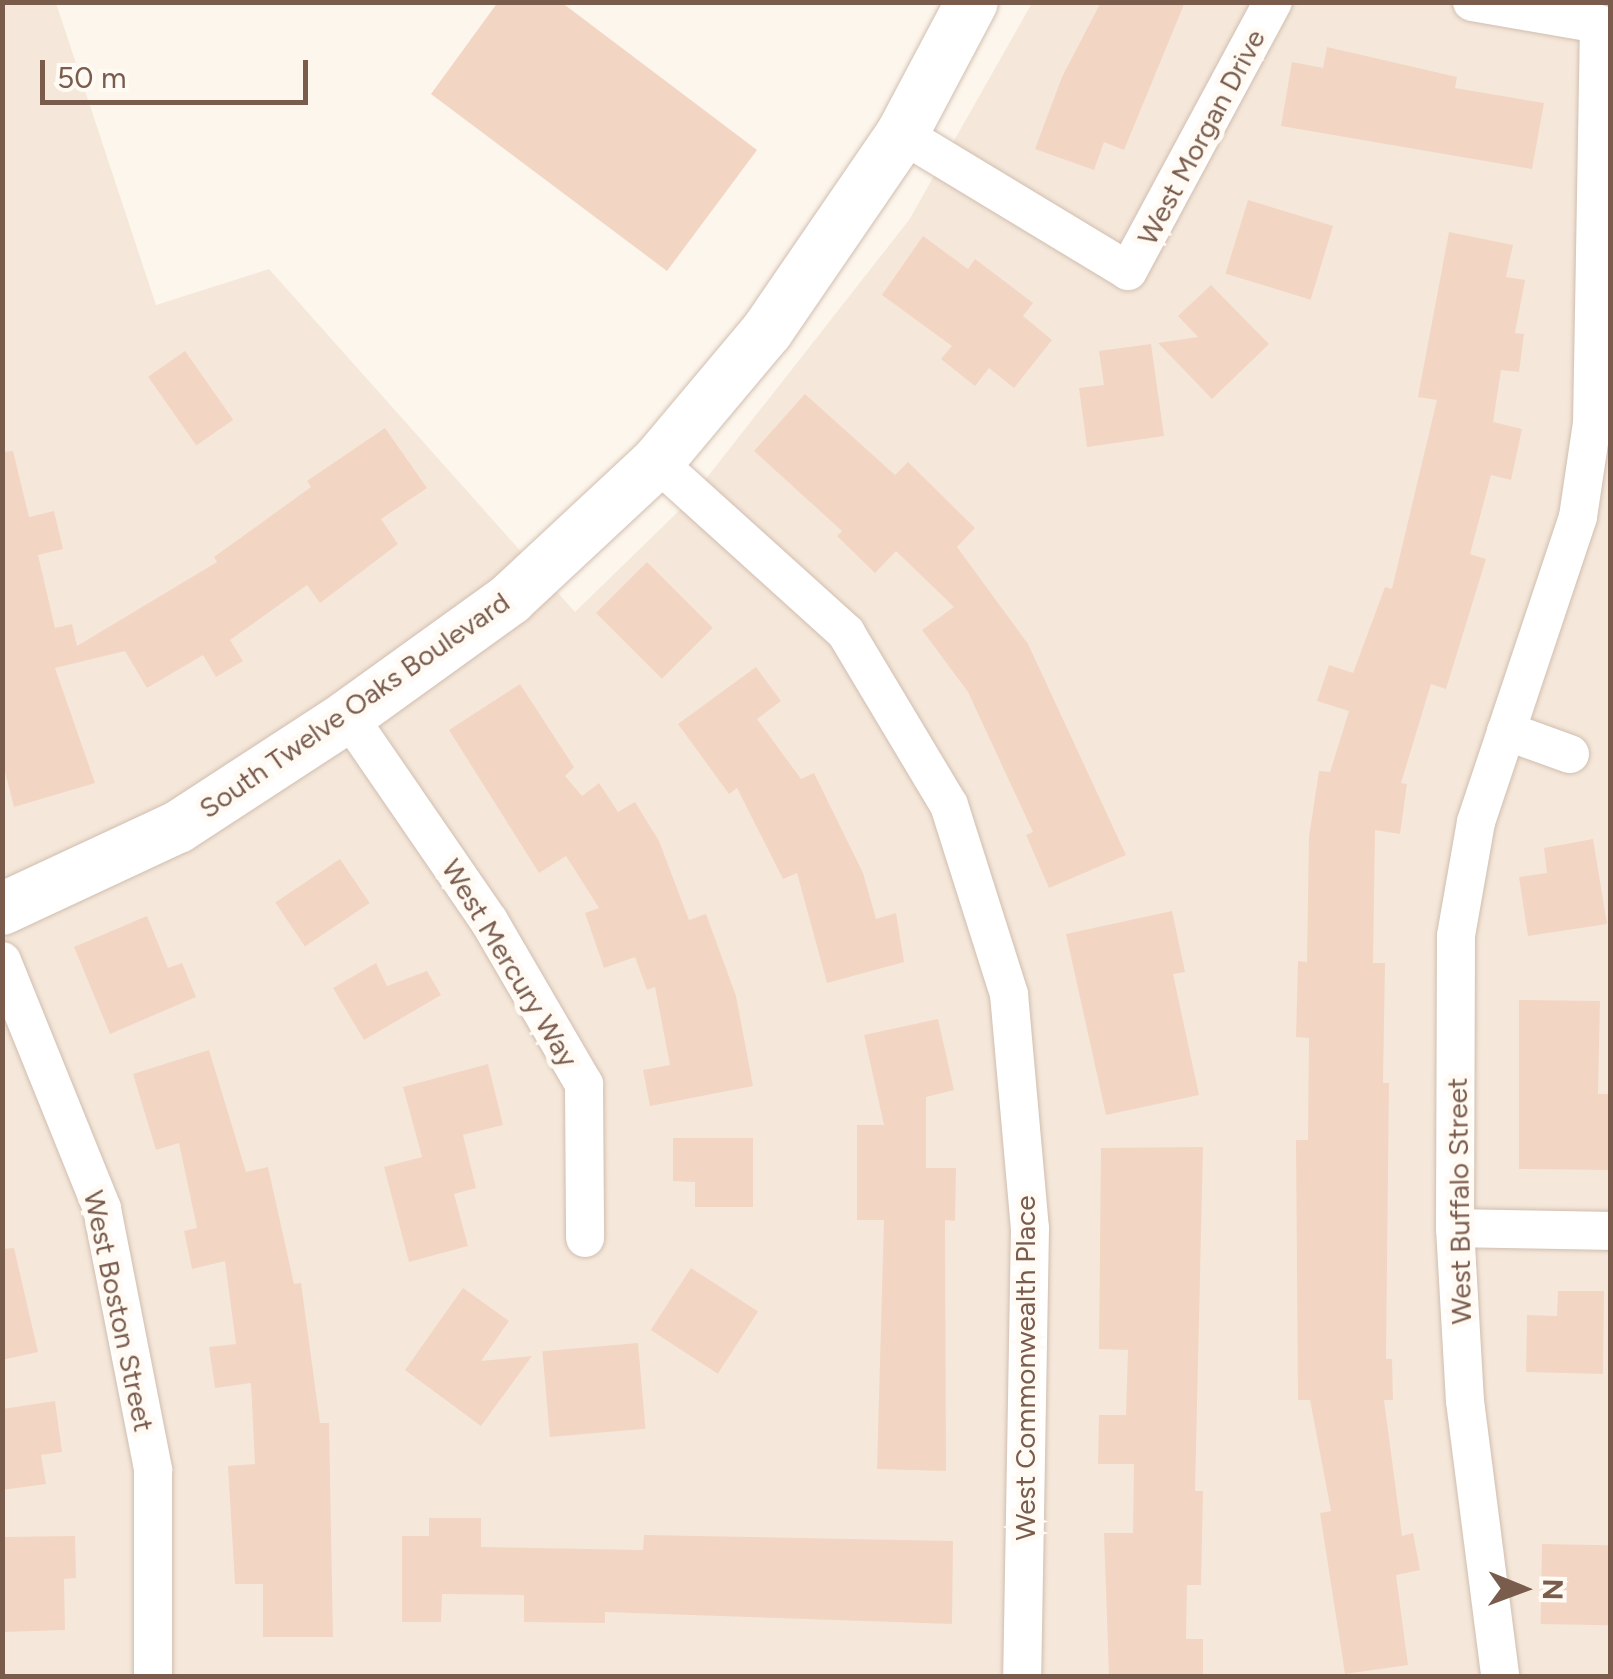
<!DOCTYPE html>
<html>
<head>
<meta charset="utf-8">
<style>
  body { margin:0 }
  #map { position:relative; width:1613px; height:1679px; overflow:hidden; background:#fdf6ec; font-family:Figtree,sans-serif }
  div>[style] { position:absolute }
  .residential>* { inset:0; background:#f5e8da }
  .building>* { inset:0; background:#f3d5c3; transform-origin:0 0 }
  .roads { filter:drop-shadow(0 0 2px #d1beb0) drop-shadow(0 0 2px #d1beb0) }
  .street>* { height:38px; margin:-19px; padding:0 19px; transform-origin:19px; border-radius:19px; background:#fff }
  .secondary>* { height:52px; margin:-26px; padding:0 26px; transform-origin:26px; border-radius:26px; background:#fff }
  span { translate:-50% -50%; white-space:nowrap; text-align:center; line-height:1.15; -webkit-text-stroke:10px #fffaf3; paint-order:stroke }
  .street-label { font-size:28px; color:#7a5c4d }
  .frame { position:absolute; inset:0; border:5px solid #7a5c4d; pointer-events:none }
  .north { position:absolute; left:1473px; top:1539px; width:100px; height:100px; -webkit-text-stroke:8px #fffaf3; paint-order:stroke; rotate:91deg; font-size:28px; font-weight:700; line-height:40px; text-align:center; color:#7a5c4d }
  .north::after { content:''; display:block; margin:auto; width:35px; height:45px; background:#7a5c4d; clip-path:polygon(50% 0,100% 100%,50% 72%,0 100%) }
  .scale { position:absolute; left:40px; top:60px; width:268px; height:45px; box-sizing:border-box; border:5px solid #7a5c4d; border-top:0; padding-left:12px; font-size:30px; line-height:35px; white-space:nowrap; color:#7a5c4d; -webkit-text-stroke:8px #fffaf3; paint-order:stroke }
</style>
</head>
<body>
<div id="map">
  <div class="residential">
    <i style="clip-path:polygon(3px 3px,56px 3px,156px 305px,269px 269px,575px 612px,687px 503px,909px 220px,1032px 3px,1610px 3px,1610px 1676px,3px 1676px)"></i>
  </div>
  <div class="building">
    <i style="clip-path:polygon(498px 2px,561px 2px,757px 150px,667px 271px,431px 94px)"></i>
    <i style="clip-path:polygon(1101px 2px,1185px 2px,1124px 150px,1104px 142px,1094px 170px,1035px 149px,1062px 77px)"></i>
    <i style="clip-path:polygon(1327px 47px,1457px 77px,1455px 88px,1544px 103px,1532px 169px,1281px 126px,1292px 62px,1323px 68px)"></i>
    <i style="left:1248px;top:200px;width:89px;height:77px;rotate:17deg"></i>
    <i style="clip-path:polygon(1449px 232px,1513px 245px,1506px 277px,1525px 280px,1515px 333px,1524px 334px,1519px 372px,1501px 370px,1493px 422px,1522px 429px,1511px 480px,1491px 475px,1470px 554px,1486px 559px,1446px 689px,1431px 684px,1401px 783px,1407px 784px,1400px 834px,1375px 830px,1373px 963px,1385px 963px,1383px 1083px,1389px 1083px,1386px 1359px,1392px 1359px,1393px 1400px,1384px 1400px,1402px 1536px,1413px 1533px,1420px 1570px,1396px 1575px,1408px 1665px,1345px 1674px,1320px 1513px,1331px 1511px,1310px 1400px,1298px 1400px,1296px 1140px,1308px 1140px,1309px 1038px,1296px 1037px,1298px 961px,1307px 962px,1309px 837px,1319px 771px,1330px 772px,1349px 711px,1317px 701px,1329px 665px,1353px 673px,1385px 587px,1392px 589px,1437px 400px,1418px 397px)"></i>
    <i style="clip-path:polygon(923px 236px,968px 269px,975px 259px,1033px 303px,1023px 316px,1052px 340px,1014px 388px,989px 368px,975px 386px,941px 359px,952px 346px,882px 295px)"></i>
    <i style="clip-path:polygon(1211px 285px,1269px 344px,1212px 399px,1158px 343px,1198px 337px,1178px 316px)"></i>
    <i style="clip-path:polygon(1151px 344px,1164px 436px,1087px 447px,1079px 388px,1104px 385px,1099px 351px)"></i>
    <i style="left:185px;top:351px;width:84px;height:45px;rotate:55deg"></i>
    <i style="clip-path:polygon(805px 394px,895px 475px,908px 462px,975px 528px,957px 547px,1028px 644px,1126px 855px,1049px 888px,1026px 835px,1033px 832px,968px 692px,922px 630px,954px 607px,896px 551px,875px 573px,837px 536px,842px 531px,754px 451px)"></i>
    <i style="clip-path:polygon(385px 428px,427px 488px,381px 519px,398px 544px,320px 603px,307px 585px,230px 640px,243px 661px,216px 677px,203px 655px,147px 688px,125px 651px,55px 668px,95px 783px,14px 807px,2px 760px,2px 452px,13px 451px,29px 517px,54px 511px,63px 549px,38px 555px,55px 628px,72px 624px,77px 646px,217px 562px,214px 557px,311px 487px,307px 481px)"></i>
    <i style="left:647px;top:562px;width:93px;height:72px;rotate:45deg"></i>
    <i style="clip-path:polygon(756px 667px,781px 701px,757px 719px,801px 779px,814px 773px,863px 873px,876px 919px,896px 913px,904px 962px,827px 983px,797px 873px,783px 879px,737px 788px,729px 794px,678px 724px)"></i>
    <i style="clip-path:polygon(520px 684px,574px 767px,565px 776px,582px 796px,599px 783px,618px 812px,635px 802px,659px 841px,689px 920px,706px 914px,736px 996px,753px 1086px,650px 1106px,643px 1070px,670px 1065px,655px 987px,647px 990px,635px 957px,604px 968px,585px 913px,599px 908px,566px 856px,539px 873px,449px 730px)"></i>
    <i style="clip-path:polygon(1593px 839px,1607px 924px,1528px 936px,1519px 877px,1547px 873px,1544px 848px)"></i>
    <i style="left:340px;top:859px;width:53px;height:78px;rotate:56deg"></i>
    <i style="clip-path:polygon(1172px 911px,1185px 972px,1173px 974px,1199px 1095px,1106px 1115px,1066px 934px)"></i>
    <i style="clip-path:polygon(147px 916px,168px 968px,182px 963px,196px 997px,110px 1034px,74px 947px)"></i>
    <i style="clip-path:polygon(376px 963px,387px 986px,427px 971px,441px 995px,364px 1040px,333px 988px)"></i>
    <i style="clip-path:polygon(1519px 1000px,1600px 1001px,1598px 1094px,1610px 1094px,1609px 1170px,1519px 1169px)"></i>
    <i style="clip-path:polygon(938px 1019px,954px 1090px,926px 1097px,926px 1168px,956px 1168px,955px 1221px,945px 1220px,946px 1471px,877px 1469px,884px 1220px,857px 1220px,857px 1125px,884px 1125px,864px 1035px)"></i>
    <i style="clip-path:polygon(209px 1050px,246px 1172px,268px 1167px,294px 1284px,301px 1283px,320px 1423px,329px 1423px,333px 1637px,263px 1637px,263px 1584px,235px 1584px,228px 1466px,255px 1464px,251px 1383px,215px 1388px,209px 1347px,236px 1344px,225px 1261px,192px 1269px,184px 1231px,197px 1228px,179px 1143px,156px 1150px,133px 1074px)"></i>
    <i style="clip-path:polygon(488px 1064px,503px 1125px,463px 1135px,476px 1188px,454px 1194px,468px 1246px,409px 1262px,384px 1167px,422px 1157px,403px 1087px)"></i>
    <i style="clip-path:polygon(673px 1138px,753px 1138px,753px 1207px,695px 1207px,695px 1182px,673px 1181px)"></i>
    <i style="clip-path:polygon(1203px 1147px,1195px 1491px,1203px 1491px,1201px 1585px,1187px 1585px,1186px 1639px,1203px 1639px,1203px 1676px,1109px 1676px,1104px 1533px,1133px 1533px,1134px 1464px,1098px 1464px,1099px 1415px,1126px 1415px,1128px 1350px,1099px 1349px,1101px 1148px)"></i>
    <i style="clip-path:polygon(14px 1248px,38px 1352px,2px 1360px,2px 1249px)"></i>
    <i style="left:691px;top:1268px;width:80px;height:74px;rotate:33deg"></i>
    <i style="clip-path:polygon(463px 1288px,509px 1321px,481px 1361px,532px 1356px,481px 1426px,405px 1370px)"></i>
    <i style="clip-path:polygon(1558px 1291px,1604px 1291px,1603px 1374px,1526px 1372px,1527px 1315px,1557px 1316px)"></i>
    <i style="left:638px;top:1343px;width:86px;height:96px;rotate:85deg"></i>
    <i style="clip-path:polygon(55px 1401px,62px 1452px,41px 1455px,46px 1484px,2px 1490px,2px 1409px)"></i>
    <i style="clip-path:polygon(429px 1518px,481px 1518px,481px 1547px,643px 1550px,644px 1535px,953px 1541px,952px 1624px,605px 1612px,605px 1623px,524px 1622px,524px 1595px,442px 1594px,441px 1622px,402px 1622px,402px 1536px,429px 1536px)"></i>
    <i style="clip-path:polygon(75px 1536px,76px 1578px,64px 1579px,65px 1630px,2px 1632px,2px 1537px)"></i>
    <i style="left:1542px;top:1544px;width:68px;height:80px;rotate:1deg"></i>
  </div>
  <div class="roads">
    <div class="street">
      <i style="left:1472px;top:2px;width:129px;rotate:9.8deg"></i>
      <i style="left:1599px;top:24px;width:399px;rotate:91deg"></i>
      <i style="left:1592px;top:423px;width:95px;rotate:98.5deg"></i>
      <i style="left:1578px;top:517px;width:322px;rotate:108.5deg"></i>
      <i style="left:1476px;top:822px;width:116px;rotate:100deg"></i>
      <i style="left:1456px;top:936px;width:292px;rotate:90.2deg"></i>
      <i style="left:1455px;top:1228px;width:173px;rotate:86.7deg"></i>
      <i style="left:1465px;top:1401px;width:277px;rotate:82.7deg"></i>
      <i style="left:902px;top:134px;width:264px;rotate:31.2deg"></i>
      <i style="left:1128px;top:271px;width:306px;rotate:-61.7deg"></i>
      <i style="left:657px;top:462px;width:255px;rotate:42.1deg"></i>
      <i style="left:846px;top:633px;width:200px;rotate:59.1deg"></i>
      <i style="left:949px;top:805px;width:198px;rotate:72.4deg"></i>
      <i style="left:1009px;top:994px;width:235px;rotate:84.9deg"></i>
      <i style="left:1030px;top:1228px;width:448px;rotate:91deg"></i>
      <i style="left:348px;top:716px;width:249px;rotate:55.5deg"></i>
      <i style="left:489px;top:921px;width:189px;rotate:59.8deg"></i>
      <i style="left:584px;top:1084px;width:154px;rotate:89.6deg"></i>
      <i style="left:1506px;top:731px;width:68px;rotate:19.8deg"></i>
      <i style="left:2px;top:961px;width:267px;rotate:68deg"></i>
      <i style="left:102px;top:1209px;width:266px;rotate:78.9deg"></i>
      <i style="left:153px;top:1470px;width:206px;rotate:90deg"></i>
      <i style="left:1455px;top:1228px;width:155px;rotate:1.1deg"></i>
    </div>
    <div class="secondary">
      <i style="left:2px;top:909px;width:194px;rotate:-25deg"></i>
      <i style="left:178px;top:827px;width:203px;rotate:-33.1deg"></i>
      <i style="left:348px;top:716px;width:200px;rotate:-35.8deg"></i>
      <i style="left:510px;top:599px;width:201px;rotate:-43deg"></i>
      <i style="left:657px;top:462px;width:171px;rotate:-50deg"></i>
      <i style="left:767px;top:331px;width:239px;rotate:-55.6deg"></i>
      <i style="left:902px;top:134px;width:149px;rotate:-62.1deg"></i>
    </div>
  </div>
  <div class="street-label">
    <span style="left:1201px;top:137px;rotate:-62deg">West Morgan Drive</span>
    <span style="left:354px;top:705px;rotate:-35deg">South Twelve Oaks Boulevard</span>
    <span style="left:510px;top:963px;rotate:59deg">West Mercury Way</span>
    <span style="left:1459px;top:1201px;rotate:-91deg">West Buffalo Street</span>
    <span style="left:119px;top:1311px;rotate:78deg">West Boston Street</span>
    <span style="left:1025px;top:1368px;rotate:-90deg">West Commonwealth Place</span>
  </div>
  <div class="frame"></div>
  <div class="north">N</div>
  <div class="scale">50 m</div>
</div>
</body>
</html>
